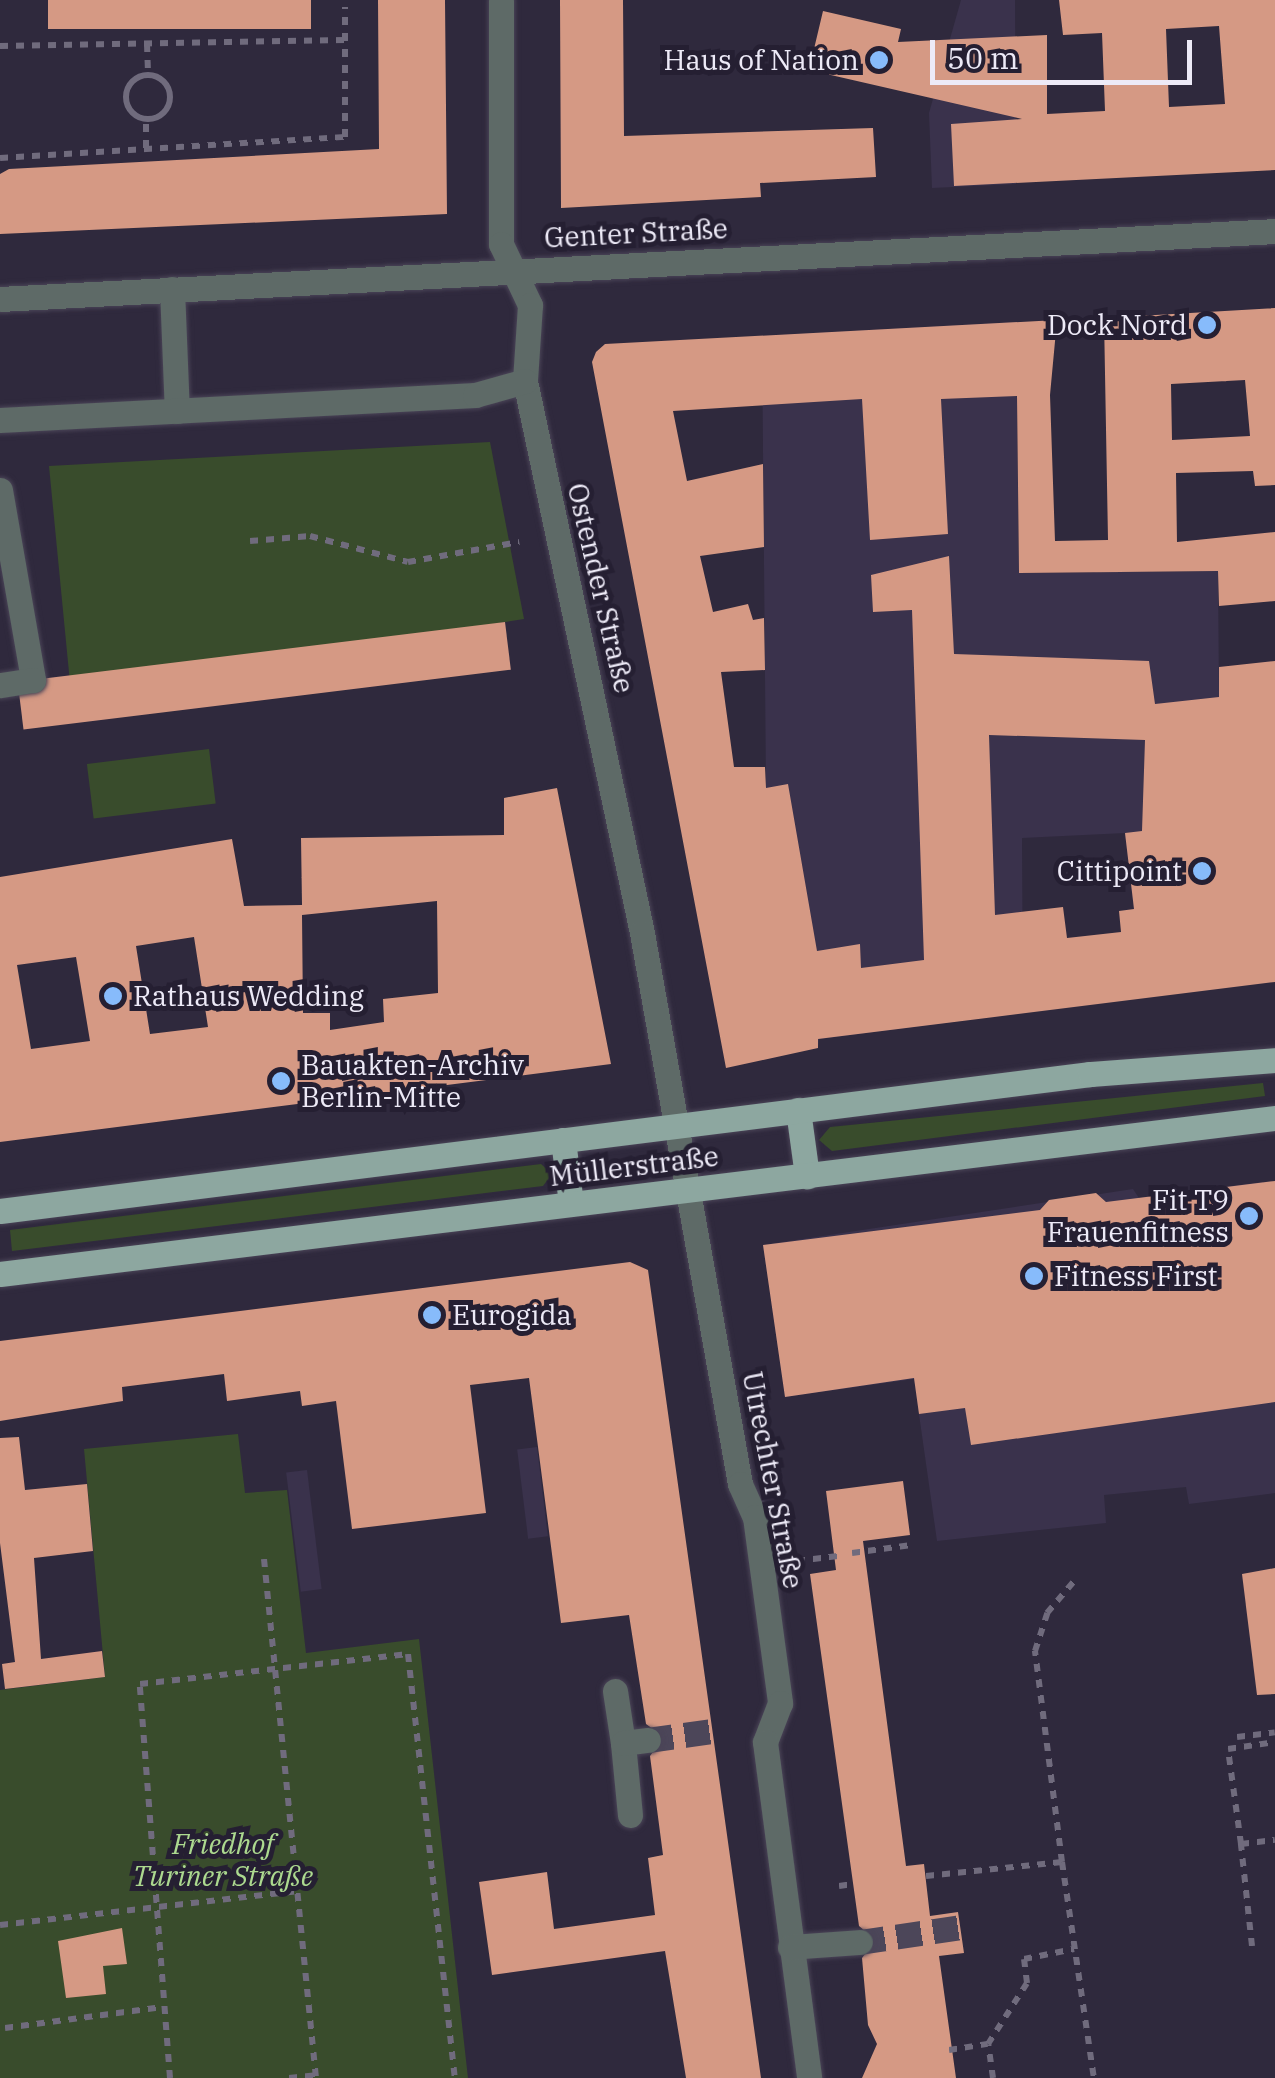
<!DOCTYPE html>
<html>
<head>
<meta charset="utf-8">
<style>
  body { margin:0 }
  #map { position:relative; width:1275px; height:2078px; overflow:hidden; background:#2f293d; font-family:"IBM Plex Serif",serif }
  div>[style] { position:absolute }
  .built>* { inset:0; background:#3a324c; transform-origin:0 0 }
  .green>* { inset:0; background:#394c2c; transform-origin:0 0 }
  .building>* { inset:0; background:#d59984; transform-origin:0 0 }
  .minor-tunnel>* { height:25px; margin-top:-12.5px; transform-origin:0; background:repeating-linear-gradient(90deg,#4c4659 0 25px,transparent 0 37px) }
  .path>* { height:6px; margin-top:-3px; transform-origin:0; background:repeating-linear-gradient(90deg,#706b7d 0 8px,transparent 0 16px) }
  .path>.ring { margin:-3px; padding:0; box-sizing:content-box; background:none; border:6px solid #706b7d; border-radius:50% }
  .roads { filter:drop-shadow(0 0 2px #4a4457) drop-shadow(0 0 2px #4a4457) }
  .minor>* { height:25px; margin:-12.5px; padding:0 12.5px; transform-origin:12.5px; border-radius:12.5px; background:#5e6a67 }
  .major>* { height:25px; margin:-12.5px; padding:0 12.5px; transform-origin:12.5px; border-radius:12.5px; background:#8da7a0 }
  .dots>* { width:28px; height:28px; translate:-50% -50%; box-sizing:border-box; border:5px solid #251f32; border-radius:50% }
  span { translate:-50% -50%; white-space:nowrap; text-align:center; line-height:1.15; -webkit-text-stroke:10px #251f32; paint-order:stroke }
  .poi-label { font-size:28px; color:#edeaf7 }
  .right { translate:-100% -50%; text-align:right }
  .left { translate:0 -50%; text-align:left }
  .street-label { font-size:28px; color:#edeaf7 }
  .park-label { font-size:28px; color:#acd98f; font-style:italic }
  .scale { position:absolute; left:930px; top:40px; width:262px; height:45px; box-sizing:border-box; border:5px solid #edeaf7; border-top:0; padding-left:12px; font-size:30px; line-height:35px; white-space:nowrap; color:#edeaf7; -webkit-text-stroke:8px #251f32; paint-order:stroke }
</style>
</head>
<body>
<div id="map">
  <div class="built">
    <i style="clip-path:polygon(961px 0,1015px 0,1016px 184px,932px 188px,929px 113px)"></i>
    <i style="clip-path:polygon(1016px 322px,1019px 573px,1218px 571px,1219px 697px,1144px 998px,1125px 833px,1022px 838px,1023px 1013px,819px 1039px,818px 1048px,766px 788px,762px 336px)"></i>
    <i style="clip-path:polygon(1263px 1182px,1275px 1286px,1275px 1493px,1189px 1504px,1186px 1487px,1104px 1495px,1106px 1523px,937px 1541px,914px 1379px,785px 1397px,763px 1245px,1133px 1189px,1139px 1198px)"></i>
    <i style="left:537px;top:1447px;width:90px;height:20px;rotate:83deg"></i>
    <i style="left:307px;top:1470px;width:120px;height:21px;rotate:83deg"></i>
  </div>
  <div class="green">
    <i style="clip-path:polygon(490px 442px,524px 619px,71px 693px,49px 466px)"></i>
    <i style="left:209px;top:749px;width:55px;height:123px;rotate:83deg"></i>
    <i style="clip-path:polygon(1263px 1083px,1265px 1096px,832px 1151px,819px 1140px,830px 1127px)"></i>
    <i style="clip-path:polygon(541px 1164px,552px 1174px,543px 1186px,12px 1251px,10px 1230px)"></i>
    <i style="clip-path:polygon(238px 1434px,245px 1493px,287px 1490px,306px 1653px,419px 1639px,468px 2078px,0 2078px,0 1690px,105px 1677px,84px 1449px)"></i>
  </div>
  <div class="building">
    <i style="left:48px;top:0;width:263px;height:29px"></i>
    <i style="clip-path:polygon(378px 0,445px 0,447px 214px,0 234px,0 174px,9px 169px,379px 149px)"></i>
    <i style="clip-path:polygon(560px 0,623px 0,624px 136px,873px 128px,876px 177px,760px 183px,761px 197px,561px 208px)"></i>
    <i style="clip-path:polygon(evenodd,1059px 0,1275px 0,1275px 170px,954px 186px,951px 124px,1022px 119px,809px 70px,823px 11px,901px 29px,898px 42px,1047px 35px,1047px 114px,1105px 111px,1102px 33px,1063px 35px,1059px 0,1219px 26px,1225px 104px,1169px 107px,1166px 29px,1219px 26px)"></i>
    <i style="clip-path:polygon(evenodd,1275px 308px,1275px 485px,1255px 486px,1253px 471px,1176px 473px,1177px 542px,1275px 532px,1275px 601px,1219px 606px,1218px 571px,1019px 573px,1017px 396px,941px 399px,948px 534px,870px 540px,862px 399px,673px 411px,687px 481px,763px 464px,764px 547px,700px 556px,713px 612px,748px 604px,753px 620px,764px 618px,765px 670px,721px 672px,734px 767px,765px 767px,766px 788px,788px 784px,817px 951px,860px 944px,861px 968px,924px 960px,912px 610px,873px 612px,871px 575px,949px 556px,954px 654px,1149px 661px,1155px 704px,1219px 697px,1219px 667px,1275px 661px,1275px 982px,818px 1039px,818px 1048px,726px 1068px,592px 362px,596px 352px,605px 344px,1057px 320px,1050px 395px,1055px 541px,1108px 540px,1104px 318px,1275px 308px,1245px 380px,1250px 436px,1172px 440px,1171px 384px,1245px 380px,1275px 308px,989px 735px,1145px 740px,1142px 831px,1125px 833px,1134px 909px,1119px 911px,1121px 932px,1067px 938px,1063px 907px,995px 915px,989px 735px)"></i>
    <i style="left:505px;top:622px;width:48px;height:491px;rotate:83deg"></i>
    <i style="clip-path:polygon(evenodd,557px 788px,611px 1064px,0 1142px,0 877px,232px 839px,244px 906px,302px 905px,301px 838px,504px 835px,504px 798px,557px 788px,437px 901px,438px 993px,383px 999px,384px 1022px,330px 1030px,330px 1013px,303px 1013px,302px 915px,437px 901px,557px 788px,194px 937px,208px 1027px,150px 1034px,136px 946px,194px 937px,557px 788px,76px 957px,90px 1041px,31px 1049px,17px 965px,76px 957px)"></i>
    <i style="clip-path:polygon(1275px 1181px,1275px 1402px,971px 1445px,965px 1408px,919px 1414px,914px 1378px,785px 1397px,763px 1245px,1040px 1210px,1049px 1200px,1096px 1193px,1106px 1202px)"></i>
    <i style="clip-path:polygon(630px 1262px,648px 1270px,761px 2078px,686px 2078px,665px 1951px,492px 1975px,479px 1882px,547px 1872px,554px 1929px,655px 1915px,648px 1858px,663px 1855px,650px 1756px,664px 1737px,646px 1724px,629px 1615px,561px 1623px,529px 1378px,470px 1385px,486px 1513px,352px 1529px,336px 1401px,302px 1406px,300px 1391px,227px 1401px,224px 1374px,122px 1387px,123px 1401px,0 1421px,0 1341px)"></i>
    <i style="clip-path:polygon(19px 1437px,25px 1490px,87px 1484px,93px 1551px,34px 1558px,41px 1659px,102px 1651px,105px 1677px,5px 1689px,2px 1664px,15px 1662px,0 1543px,0 1438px)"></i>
    <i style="clip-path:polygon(903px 1481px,910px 1535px,863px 1541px,906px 1866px,924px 1864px,930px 1916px,958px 1912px,964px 1953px,939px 1956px,956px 2078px,862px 2078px,877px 2044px,868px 2025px,862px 1958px,876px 1940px,859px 1926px,810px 1574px,836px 1570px,826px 1491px)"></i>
    <i style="clip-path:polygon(1275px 1568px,1275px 1694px,1257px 1695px,1242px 1574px)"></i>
    <i style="clip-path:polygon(122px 1928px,127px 1964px,103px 1966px,106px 1994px,66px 1998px,58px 1941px)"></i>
  </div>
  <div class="minor-tunnel">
    <i style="left:648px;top:1740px;width:66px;rotate:-7.9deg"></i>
    <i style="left:860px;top:1942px;width:102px;rotate:-8.4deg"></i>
  </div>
  <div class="path">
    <i style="left:147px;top:44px;width:31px;rotate:88deg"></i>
    <i style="left:0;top:46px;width:345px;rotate:-1deg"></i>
    <i class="ring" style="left:126px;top:75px;width:38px;height:38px"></i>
    <i style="left:146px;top:148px;width:28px;rotate:-90deg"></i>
    <i style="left:0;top:158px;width:346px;rotate:-3.5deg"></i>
    <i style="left:345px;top:137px;width:130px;rotate:-90deg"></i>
    <i style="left:250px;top:541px;width:60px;rotate:-4.8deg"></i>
    <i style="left:310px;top:536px;width:101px;rotate:14.9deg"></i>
    <i style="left:408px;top:562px;width:113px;rotate:-10.2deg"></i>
    <i style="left:852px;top:1553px;width:60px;rotate:-7.7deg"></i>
    <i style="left:264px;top:1559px;width:522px;rotate:84.28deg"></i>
    <i style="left:797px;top:1561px;width:41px;rotate:-7deg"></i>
    <i style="left:1237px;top:1737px;width:38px;rotate:-7deg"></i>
    <i style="left:1241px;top:1844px;width:96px;rotate:-97.8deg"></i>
    <i style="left:1228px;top:1749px;width:48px;rotate:-8.5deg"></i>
    <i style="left:1062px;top:1862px;width:218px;rotate:81.6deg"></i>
    <i style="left:926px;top:1876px;width:137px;rotate:-5.9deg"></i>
    <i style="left:1062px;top:1862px;width:213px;rotate:-97.3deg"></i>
    <i style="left:1035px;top:1651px;width:40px;rotate:-72deg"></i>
    <i style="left:1047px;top:1613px;width:43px;rotate:-49.7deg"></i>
    <i style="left:839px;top:1886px;width:14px;rotate:-8deg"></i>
    <i style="left:0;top:1925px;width:299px;rotate:-6.5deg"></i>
    <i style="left:1252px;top:1946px;width:103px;rotate:-96.2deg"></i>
    <i style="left:1241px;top:1844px;width:34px;rotate:-7deg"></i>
    <i style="left:5px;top:2028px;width:159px;rotate:-7.6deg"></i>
    <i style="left:949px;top:2050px;width:39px;rotate:-9deg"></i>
    <i style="left:170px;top:2078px;width:395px;rotate:-94.4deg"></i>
    <i style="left:140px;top:1684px;width:270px;rotate:-6.4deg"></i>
    <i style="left:408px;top:1654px;width:427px;rotate:83.7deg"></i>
    <i style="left:289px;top:2078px;width:27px;rotate:-6deg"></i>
    <i style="left:993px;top:2078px;width:34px;rotate:-98deg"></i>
    <i style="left:988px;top:2044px;width:72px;rotate:-57.4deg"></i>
    <i style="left:1027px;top:1983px;width:24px;rotate:-97deg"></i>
    <i style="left:1024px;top:1959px;width:51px;rotate:-11.3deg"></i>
  </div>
  <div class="roads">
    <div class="minor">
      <i style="left:501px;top:0;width:244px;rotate:90deg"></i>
      <i style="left:501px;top:244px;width:68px;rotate:64.6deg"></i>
      <i style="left:530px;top:305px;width:76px;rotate:93.8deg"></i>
      <i style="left:525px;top:381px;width:564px;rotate:78.03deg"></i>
      <i style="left:642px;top:933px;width:560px;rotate:79.91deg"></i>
      <i style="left:740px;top:1484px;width:36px;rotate:66deg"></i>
      <i style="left:755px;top:1517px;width:188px;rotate:82.3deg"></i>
      <i style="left:780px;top:1703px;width:42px;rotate:111deg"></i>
      <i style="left:765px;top:1742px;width:339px;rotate:82.5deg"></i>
      <i style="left:172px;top:289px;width:122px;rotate:87.7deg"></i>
      <i style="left:0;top:299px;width:1277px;rotate:-3.05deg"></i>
      <i style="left:0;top:420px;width:476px;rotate:-3deg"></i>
      <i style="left:475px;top:395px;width:52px;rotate:-15.6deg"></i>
      <i style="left:0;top:490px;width:193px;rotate:80.1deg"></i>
      <i style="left:33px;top:680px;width:33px;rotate:171deg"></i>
      <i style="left:615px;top:1691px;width:53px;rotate:81.3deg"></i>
      <i style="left:630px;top:1815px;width:72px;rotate:-95.6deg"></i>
      <i style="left:623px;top:1743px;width:25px;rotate:-7deg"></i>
      <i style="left:790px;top:1947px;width:70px;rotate:-4.1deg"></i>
    </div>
    <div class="major">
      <i style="left:798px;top:1110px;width:67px;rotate:82.2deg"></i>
      <i style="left:563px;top:1140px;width:64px;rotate:82.8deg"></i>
      <i style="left:0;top:1211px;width:1099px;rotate:-7.16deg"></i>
      <i style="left:1090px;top:1074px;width:186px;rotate:-4.3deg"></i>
      <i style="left:0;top:1274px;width:1285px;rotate:-6.98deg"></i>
    </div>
  </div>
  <div class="dots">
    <i style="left:879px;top:60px;background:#87bbfb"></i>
    <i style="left:1207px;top:325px;background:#87bbfb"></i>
    <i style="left:1202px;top:871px;background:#87bbfb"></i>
    <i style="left:113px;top:996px;background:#87bbfb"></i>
    <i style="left:281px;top:1081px;background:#87bbfb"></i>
    <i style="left:1249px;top:1216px;background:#87bbfb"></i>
    <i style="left:1034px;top:1276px;background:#87bbfb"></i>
    <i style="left:432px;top:1315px;background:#87bbfb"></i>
  </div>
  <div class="poi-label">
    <span class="right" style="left:859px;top:60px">Haus of Nation</span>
    <span class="right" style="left:1187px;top:325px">Dock Nord</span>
    <span class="right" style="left:1182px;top:871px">Cittipoint</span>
    <span class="left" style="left:133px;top:996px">Rathaus Wedding</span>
    <span class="left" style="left:301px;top:1081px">Bauakten-Archiv<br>Berlin-Mitte</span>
    <span class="right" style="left:1229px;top:1216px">Fit T9<br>Frauenfitness</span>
    <span class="left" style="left:1054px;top:1276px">Fitness First</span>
    <span class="left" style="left:452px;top:1315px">Eurogida</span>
  </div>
  <div class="street-label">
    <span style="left:636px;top:233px;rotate:-3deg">Genter Straße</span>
    <span style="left:601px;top:588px;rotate:77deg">Ostender Straße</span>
    <span style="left:634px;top:1166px;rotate:-7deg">Müllerstraße</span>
    <span style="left:773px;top:1480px;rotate:79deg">Utrechter Straße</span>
  </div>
  <div class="park-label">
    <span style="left:223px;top:1860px">Friedhof<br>Turiner Straße</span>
  </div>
  <div class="scale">50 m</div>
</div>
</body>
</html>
